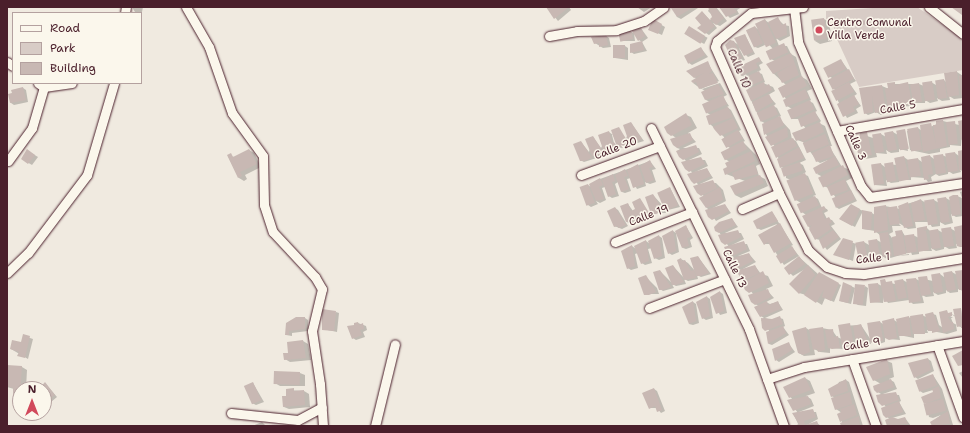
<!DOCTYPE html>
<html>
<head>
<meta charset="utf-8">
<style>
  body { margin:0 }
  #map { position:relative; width:970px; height:433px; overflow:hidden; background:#f0eae0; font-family:"Shantell Sans",sans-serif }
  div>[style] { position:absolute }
  .green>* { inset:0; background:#d8ccc6 }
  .shadow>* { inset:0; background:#0003; transform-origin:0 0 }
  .building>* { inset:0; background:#c8b8b3; transform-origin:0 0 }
  .roads { filter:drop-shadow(0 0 1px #4a1f2b) drop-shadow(0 0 1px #4a1f2b) }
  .minor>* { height:9px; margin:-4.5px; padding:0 4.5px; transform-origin:4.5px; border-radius:4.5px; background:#fbf7ec }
  .dots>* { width:11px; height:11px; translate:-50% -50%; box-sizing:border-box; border:2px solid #fbf7ec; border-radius:50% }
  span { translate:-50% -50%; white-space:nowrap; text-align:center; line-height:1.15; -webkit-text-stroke:3px #fbf7ec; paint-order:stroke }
  .poi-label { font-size:11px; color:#4a1f2b }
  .left { translate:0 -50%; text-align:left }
  .street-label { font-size:11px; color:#4a1f2b }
  .frame { position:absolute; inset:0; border:8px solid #4a1f2b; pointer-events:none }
  .legend { position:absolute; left:12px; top:12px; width:130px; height:72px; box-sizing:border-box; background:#fbf7ec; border:1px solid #b4a19f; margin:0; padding:5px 7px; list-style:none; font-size:12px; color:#4a1f2b }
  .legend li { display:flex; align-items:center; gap:8px; height:20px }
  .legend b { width:20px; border:1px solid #b4a19f }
  .north { position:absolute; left:12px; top:381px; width:40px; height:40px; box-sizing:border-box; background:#fbf7ec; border:1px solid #b4a19f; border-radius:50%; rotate:0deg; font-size:11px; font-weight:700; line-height:16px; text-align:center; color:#4a1f2b }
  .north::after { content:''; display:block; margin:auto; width:14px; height:18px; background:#d1495b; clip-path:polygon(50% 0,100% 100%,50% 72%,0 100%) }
</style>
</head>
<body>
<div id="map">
  <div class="green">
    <i style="clip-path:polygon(888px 7px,917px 7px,959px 36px,963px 40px,963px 70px,859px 87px,836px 37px,832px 19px,826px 19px,826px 11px)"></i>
  </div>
  <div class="shadow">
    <i style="clip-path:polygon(132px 7px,143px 7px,142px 12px,135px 12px)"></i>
    <i style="clip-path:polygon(547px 7px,569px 7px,571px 10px,558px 21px)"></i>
    <i style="clip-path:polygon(637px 7px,652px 7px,644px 12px)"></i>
    <i style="clip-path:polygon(675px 7px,697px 7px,698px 8px,681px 19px,677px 17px)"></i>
    <i style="clip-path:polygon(710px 7px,716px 7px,727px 21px,720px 26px,713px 23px,717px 28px,709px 35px,698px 28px,702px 25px,703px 13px,710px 20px,714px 17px,708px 11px)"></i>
    <i style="clip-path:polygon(719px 7px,742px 7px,737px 10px,739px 14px,730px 18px)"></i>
    <i style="clip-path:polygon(778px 19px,784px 25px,789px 26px,790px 36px,780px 41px,776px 38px,779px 46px,787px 46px,791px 54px,796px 57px,802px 77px,807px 80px,812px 89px,807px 91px,811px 100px,809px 101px,813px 103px,817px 111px,815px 112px,821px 121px,819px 123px,825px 126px,832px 146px,829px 146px,842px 167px,848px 169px,852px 178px,846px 181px,857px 201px,839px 209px,836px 207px,836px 198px,829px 188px,823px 186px,821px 176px,817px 174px,828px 160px,820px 163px,817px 161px,803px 142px,797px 140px,806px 129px,799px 119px,792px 119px,792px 109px,787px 106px,786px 99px,779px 88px,786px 85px,773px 73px,775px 61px,771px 59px,773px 49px,764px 39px,765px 45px,758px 48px,755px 47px,755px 27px,759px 30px,765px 20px,769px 23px)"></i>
    <i style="clip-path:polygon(824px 19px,829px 22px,832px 41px,820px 44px,815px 41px)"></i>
    <i style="clip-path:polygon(653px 20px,665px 27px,662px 35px,651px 30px)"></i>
    <i style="clip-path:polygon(640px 27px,648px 38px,642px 42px,639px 40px)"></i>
    <i style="left:689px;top:28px;width:21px;height:7px;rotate:28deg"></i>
    <i style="clip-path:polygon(631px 32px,634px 33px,635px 41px,620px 41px)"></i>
    <i style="clip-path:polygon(745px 35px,755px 54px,748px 57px,739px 48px,745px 60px,737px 63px,734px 61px,734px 42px,739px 45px)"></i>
    <i style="clip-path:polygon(606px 36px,609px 38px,611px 47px,603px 48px,595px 43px)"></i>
    <i style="clip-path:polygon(642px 42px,647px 51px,634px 54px,631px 52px)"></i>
    <i style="clip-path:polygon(625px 46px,628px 48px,628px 60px,615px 58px)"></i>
    <i style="clip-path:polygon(701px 48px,708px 57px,692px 65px,689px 63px)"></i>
    <i style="clip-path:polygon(759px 58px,763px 63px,759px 65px,761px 70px,757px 72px,762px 74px,765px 82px,763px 83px,773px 87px,775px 91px,768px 95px,776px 104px,773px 106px,777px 108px,781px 116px,778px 117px,790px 130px,792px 139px,796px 141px,806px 160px,799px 163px,803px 165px,806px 172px,803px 174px,808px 176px,816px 195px,813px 196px,818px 199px,822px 208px,827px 209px,828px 211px,824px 213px,827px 219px,832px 220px,835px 224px,831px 226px,841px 239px,827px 250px,820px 240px,816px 239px,809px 227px,806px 215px,802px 212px,801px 203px,796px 200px,791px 180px,786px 178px,786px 169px,781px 167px,775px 147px,763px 130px,766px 124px,761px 121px,751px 100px,751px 90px,746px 87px,746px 78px,741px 75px)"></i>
    <i style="clip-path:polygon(841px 60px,856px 81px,850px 84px,857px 94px,854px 96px,861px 106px,856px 109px,858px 113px,847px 118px,838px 101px,837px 91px,833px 88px,832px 78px,829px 76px)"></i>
    <i style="clip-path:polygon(707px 62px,719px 81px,701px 89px,693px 83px,697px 79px,694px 77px)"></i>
    <i style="clip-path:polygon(957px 72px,963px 76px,963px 98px,954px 99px,949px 96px,950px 100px,942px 101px,937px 98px,938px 101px,930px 103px,925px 100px,925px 103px,914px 103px,915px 106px,890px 107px,891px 113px,881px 115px,876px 112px,868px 115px,865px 113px,861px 89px,882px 86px,889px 89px,888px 84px,919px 84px,924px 86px,931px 82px,936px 85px,944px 80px,946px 82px)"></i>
    <i style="clip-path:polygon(720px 83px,727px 95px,723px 97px,729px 106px,727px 107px,731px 110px,741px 130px,739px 131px,745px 141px,743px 142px,756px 155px,760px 164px,756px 166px,759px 176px,765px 179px,768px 186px,741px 198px,735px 195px,745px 181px,726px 174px,730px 162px,725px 159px,730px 148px,725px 145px,724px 137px,710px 124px,711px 115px,707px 113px,710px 102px,706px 100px,705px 91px,702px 89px)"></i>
    <i style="clip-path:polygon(23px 88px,26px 90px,28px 102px,14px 105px,11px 103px,9px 95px)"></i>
    <i style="clip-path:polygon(686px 115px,691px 117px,697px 128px,688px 133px,696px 142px,683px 148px,699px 148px,702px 154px,689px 160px,705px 160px,708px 166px,695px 172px,707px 169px,713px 178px,700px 184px,716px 183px,723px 190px,726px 201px,713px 208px,725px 205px,731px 213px,716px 221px,701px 199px,704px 197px,686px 161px,677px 151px,680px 149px,677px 148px,676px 138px,672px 135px)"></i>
    <i style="clip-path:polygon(943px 121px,959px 125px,963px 121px,961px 146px,950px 145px,950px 147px,940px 149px,940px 152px,929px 154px,910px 150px,907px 131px,918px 128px,922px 131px)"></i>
    <i style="clip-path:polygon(evenodd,631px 123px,644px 141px,621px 148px,618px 146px,619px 151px,584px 162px,580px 160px,581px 142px,589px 152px,593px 137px,601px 148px,609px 132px,613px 135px,618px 128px,626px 139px,631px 123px,612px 135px,613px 135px,617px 145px,614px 143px,612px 135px)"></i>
    <i style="clip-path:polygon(905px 130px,908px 151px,899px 149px,899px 152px,891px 153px,886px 150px,887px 154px,876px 153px,877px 157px,865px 159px,860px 156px,861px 134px,873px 138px,881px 134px,886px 137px,893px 132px,898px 135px,898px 132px)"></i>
    <i style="clip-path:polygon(249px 150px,254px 153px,261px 167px,245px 175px,247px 179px,244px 181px,239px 178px,228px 156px,235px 157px)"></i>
    <i style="clip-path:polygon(28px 151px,38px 157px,32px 165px,22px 159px)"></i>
    <i style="clip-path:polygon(963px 151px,963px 171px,960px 170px,961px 172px,953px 174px,948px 171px,948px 174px,939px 176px,936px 174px,931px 177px,932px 181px,928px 182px,925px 178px,911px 177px,911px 180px,899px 180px,899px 182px,891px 183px,886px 180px,887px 186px,875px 185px,881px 164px,886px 168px,886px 164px,897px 165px,896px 158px,904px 157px,908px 160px,918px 159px,922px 162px,930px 156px,934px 159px,942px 155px,947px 157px,955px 153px,959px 156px)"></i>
    <i style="clip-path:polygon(650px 161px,656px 169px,652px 170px,656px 182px,650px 184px,645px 182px,646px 186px,637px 189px,631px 178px,627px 179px,631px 191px,625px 193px,622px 192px,618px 182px,615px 184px,619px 196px,612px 198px,609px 196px,605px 187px,602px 188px,606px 200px,600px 203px,596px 201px,598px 204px,591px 207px,588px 205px,588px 185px,591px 187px,600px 179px)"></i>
    <i style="clip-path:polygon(670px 188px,680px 207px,668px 210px,664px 208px,666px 213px,652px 213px,653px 217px,650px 211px,653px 195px,664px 207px)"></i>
    <i style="clip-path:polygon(963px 191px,963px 216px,956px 217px,951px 214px,953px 223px,945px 225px,940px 222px,940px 226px,932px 227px,929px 222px,915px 222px,916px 228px,908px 229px,896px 221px,901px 226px,892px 226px,893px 232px,889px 234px,892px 238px,897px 237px,902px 231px,905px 236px,913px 235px,919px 238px,918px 228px,926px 227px,930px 231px,938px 230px,943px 233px,950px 228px,955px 231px,963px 226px,963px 247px,956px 244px,957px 248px,949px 249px,944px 246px,944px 249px,936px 251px,931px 248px,932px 251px,919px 251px,919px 254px,912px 255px,911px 252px,887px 259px,882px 256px,883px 260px,875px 261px,870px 258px,871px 261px,860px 261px,864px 242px,869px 245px,877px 240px,882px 243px,881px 236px,875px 231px,863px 229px,872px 213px,875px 215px,885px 206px,900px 209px,899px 206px,921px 200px,926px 203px,934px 200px,939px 203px,946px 198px,951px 201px,957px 196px,962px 198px,960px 192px)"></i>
    <i style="clip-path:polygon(640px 199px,651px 218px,630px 224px,627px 222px,628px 204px,633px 211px,637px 210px)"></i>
    <i style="clip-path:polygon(851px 205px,863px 211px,855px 227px,840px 219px)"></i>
    <i style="clip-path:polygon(615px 208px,618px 210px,628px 226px,622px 229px,614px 226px)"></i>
    <i style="clip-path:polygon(772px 212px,793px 245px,791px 246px,799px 256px,784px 265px,770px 244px,764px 244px,777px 224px,761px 230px,757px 228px)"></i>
    <i style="clip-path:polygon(732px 219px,738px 227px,725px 233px,741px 233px,744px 239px,732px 245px,747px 244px,750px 251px,738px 256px,749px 254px,756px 262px,743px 269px,755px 266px,761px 274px,768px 276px,773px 286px,766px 289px,774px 298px,766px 302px,770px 304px,778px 302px,783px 310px,765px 318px,772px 320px,780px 318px,783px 319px,785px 326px,783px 327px,789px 335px,772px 345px,769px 344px,767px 333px,770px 332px,761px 320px,764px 318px,761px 316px,759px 306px,755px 304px,753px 294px,743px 280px,742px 271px,738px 268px,729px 247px,719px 232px)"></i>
    <i style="clip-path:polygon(686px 226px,693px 238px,690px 240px,692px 247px,686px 249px,683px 248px)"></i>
    <i style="clip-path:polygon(673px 231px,676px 233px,679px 252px,672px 255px,669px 253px)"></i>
    <i style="clip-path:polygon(659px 236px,662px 238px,665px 258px,659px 260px,655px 258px,652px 248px,648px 249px,652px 263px,645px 265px,642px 263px,638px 253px,635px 254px,638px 268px,631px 270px,628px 268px,632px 246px,636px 249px,646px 241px,650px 244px)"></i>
    <i style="clip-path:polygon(844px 239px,856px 244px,853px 261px,834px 254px)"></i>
    <i style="clip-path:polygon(909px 254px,909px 255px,897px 256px)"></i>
    <i style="clip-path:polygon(698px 257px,711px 274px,701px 277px,697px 275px,698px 279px,688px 281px,684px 279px,686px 284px,676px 286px,672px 284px,674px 288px,663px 291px,660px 289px,660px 271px,672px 283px,673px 266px,685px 279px,681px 259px,688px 263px,697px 273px)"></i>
    <i style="clip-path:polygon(799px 257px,818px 274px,841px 285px,834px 302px,825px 298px,822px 305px,806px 295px,799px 293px,807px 268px,793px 276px,785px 268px)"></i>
    <i style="clip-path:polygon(963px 271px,963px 291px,958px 289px,958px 292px,950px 293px,946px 290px,946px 293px,938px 295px,933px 292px,934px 296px,926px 297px,922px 295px,924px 303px,913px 304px,909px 300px,888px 303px,884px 296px,883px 303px,871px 302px,878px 284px,882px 286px,881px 281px,895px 284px,903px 280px,908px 283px,916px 279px,920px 281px,919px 278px,933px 281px,940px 274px,944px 277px,952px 272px,957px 275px)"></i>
    <i style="clip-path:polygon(645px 276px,657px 288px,659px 294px,645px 294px)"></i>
    <i style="clip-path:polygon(851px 286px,855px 288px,851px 304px,840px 301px)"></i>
    <i style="clip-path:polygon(865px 286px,868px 288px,866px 306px,858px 305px,855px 303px)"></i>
    <i style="clip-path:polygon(720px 292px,723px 294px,727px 313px,720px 315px,711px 298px)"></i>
    <i style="clip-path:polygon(707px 297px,710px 299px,713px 318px,706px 320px,703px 318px)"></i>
    <i style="clip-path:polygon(693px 302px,696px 304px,699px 323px,693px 325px,689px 324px)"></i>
    <i style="clip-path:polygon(961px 309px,963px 328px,956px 325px,957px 331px,947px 334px,927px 330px,928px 333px,914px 333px,914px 338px,899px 335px,900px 340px,889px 339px,885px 337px,885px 342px,879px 344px,870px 340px,871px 344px,856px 342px,857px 347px,842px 344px,843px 349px,830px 348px,830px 353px,820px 352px,814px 349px,815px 355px,804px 356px,799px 353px,806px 328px,811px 331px,822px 328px,832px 330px,837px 337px,842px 339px,839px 326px,861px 325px,871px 340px,880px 322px,883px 324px,894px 320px,897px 322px,897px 320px,922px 315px,926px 317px,933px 314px,936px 315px,939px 325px,943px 328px,947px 314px,953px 318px,951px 318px,953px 323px,957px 325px,956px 317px,949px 313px,956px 316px,955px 310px)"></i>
    <i style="clip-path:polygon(336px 312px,339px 313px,337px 332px,323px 329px)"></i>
    <i style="clip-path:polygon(305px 318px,308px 320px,308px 331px,292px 333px,292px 336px,286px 335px,287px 324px)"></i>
    <i style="clip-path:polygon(358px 323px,366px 326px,367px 330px,363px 332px,365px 337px,356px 340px,353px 338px)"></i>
    <i style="clip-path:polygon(24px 336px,33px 339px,28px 359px,11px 349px,22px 343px)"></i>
    <i style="clip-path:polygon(303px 341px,308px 344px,311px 360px,290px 362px,285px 359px)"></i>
    <i style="clip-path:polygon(789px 344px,795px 352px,779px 362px,776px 360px)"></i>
    <i style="clip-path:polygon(928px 359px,931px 361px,934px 371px,918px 379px,915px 377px)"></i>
    <i style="clip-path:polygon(887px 361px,892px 363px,894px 377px,889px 379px,894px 382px,897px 389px,883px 394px,899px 395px,901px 401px,899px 402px,906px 414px,892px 418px,898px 420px,905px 418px,911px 426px,890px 426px,886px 420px,890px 419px,887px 417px,886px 407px,877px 396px,881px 394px,878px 392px,881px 384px,874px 380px)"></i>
    <i style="clip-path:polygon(7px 366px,22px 367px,27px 370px,26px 389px,20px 389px,20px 399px,14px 396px,14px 389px,7px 387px)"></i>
    <i style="clip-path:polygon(963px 371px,963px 378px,959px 373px)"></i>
    <i style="clip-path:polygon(300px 373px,305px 375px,305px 386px,280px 386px,275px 383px)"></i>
    <i style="clip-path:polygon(933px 375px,942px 389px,953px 425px,933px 426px,932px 422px,941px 415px,933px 418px,929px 417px,926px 406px,927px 405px,922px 398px,934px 393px,933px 390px,923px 393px,920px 391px,916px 382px)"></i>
    <i style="clip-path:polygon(805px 378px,810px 381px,815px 393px,806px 396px,811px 399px,814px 406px,799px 412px,816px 412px,818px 419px,807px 425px,817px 423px,821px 426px,799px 426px,793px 413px,798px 413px,788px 400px,792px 399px,784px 388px)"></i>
    <i style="clip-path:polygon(846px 380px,849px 382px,863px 426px,842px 426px,842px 413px,836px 409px,835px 398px,832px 396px,839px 382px)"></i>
    <i style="clip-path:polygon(45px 383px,57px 397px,51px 402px,44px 396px,44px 389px,40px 389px)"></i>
    <i style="clip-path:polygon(253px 383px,264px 402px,256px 405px,252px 403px)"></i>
    <i style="clip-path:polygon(654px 389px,657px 391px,665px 411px,661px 413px,657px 408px,650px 408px)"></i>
    <i style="clip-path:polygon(287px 390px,304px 391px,309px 394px,310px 407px,289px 409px,284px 407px)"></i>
    <i style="clip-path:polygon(262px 422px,266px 426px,252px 426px)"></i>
  </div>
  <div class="building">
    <i style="clip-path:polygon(546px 7px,569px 7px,554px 19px)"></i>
    <i style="clip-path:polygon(673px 7px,694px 7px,677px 17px,671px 8px)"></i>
    <i style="clip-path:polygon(708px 7px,715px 7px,724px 18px,716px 25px,710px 19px,712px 17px)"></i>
    <i style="clip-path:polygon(719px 7px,733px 7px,737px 12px,726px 17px)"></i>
    <i style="clip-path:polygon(951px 7px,963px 7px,963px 15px,962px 15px)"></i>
    <i style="clip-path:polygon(702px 11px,715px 26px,705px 34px,697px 28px,701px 25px,695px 18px)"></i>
    <i style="clip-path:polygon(778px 17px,782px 25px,786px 23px,787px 35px,776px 39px,768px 22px)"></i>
    <i style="left:824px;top:18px;width:21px;height:13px;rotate:82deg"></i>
    <i style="clip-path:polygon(653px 19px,662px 24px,658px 34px,648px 30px)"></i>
    <i style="left:765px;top:19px;width:26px;height:11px;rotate:65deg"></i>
    <i style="clip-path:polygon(868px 20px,868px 24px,858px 26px,857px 21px)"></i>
    <i style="clip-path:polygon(640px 26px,645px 36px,638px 41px,632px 31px)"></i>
    <i style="left:689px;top:26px;width:19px;height:9px;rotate:32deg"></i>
    <i style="left:755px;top:26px;width:19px;height:10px;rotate:65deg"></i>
    <i style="left:631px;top:30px;width:9px;height:13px;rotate:77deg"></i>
    <i style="clip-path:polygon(745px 34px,753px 52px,744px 56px,734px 38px)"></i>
    <i style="clip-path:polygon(606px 35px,608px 45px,599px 47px,599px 43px,594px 44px,591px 37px)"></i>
    <i style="clip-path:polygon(730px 40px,734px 41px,742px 58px,733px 62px,725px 45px)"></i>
    <i style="clip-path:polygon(642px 41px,644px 50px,630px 53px,630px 44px)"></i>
    <i style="left:784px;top:43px;width:10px;height:20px;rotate:66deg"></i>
    <i style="left:625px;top:45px;width:13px;height:12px;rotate:90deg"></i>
    <i style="left:701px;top:47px;width:9px;height:19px;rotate:63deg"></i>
    <i style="clip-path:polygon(791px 53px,799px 75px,782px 83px,777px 73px,793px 64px,773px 74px,766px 64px)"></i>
    <i style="clip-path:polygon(759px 57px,761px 61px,756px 63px,758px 68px,741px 76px,738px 67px)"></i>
    <i style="left:841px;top:59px;width:11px;height:20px;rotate:63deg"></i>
    <i style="clip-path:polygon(708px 61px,712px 71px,709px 74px,713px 73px,718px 83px,699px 89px,696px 82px,693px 83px,691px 81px,704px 73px,694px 78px,686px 71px)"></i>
    <i style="left:849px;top:69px;width:11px;height:24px;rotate:63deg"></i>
    <i style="left:759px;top:71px;width:10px;height:20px;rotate:66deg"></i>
    <i style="clip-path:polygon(957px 71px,959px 95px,948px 97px,944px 73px)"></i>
    <i style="clip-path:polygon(963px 75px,963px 95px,961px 95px,959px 76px)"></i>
    <i style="left:802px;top:76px;width:11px;height:27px;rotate:63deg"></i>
    <i style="left:944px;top:79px;width:19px;height:9px;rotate:81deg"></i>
    <i style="left:932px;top:81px;width:19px;height:10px;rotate:81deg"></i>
    <i style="clip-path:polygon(764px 82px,765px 86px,769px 84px,772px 90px,751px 101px,746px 90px)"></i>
    <i style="left:849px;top:82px;width:11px;height:20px;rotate:63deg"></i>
    <i style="clip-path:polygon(895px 82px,895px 85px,908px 82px,912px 104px,888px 108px,885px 89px,888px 88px,887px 83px)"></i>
    <i style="left:919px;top:83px;width:19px;height:9px;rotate:81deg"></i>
    <i style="clip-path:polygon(718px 84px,724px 94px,705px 100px,701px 92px)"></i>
    <i style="clip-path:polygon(882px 85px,886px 111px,875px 113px,872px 96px,873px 112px,864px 114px,859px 88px)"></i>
    <i style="clip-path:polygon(23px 87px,26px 100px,10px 103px,8px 94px,12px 93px,11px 90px)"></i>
    <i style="clip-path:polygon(805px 89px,809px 98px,786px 107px,783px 100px)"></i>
    <i style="clip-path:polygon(769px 94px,773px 102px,756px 112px,752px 102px)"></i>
    <i style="left:723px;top:95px;width:10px;height:23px;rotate:66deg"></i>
    <i style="clip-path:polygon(854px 95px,859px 104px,853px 107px,855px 111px,843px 117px,837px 104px)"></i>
    <i style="left:810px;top:100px;width:10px;height:25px;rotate:66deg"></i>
    <i style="left:774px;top:105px;width:10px;height:19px;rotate:66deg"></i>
    <i style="clip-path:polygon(728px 107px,733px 117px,709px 125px,706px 116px)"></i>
    <i style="clip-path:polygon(815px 111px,819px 120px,801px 127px,798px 119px)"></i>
    <i style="clip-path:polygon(686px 113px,692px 125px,671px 136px,667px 133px,664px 127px)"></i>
    <i style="clip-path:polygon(780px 116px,784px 125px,764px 135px,762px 124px)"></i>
    <i style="clip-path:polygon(733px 118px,738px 128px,720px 136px,714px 129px,713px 127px)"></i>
    <i style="clip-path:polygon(943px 120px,947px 146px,923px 152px,920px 125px,931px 123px,936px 144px,933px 125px,936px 125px,936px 121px)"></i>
    <i style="clip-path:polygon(963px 120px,963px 139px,961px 140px,958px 121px)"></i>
    <i style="left:955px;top:121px;width:23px;height:9px;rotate:83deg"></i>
    <i style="clip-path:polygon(631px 122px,642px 139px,634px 142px,629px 142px,623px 125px)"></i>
    <i style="clip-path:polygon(820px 122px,824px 132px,802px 142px,801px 139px,796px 141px,792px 133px)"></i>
    <i style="clip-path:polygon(619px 127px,629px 144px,622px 147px,617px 147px,611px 130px)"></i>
    <i style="clip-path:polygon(787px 127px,788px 137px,771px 146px,765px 137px)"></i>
    <i style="left:918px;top:127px;width:23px;height:11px;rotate:80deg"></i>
    <i style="left:905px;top:129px;width:20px;height:9px;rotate:79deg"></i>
    <i style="left:738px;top:130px;width:10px;height:19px;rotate:61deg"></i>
    <i style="clip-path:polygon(609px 131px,612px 143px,614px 142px,617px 149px,604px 152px,598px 135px)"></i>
    <i style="left:893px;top:131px;width:19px;height:9px;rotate:78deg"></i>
    <i style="clip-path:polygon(867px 132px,872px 155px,859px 157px,854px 138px,859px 138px,860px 133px)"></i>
    <i style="clip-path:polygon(690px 133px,693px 140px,677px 148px,673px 145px,670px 139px)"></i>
    <i style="left:881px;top:133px;width:19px;height:9px;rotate:81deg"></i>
    <i style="left:825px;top:134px;width:11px;height:24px;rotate:68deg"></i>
    <i style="clip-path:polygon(593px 136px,604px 153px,596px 156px,592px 156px,585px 139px)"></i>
    <i style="clip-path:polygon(793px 138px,797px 146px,776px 158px,771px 147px)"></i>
    <i style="clip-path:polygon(581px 141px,592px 158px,584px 161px,580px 161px,573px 144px)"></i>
    <i style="left:743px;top:141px;width:9px;height:25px;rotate:63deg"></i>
    <i style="clip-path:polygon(696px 145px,699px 152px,683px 160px,679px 157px,676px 151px)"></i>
    <i style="clip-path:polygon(830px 145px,834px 156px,816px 162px,812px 153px)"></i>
    <i style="clip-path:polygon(799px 147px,804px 158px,780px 168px,777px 159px)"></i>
    <i style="clip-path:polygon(27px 149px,35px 155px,28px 164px,21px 159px)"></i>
    <i style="clip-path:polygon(249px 149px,257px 164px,240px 172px,242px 176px,238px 178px,227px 155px,231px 153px,233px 157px)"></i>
    <i style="clip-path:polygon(963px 150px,963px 170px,959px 170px,958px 151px)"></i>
    <i style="clip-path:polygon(751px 151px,755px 161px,725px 175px,723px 169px,727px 167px,725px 163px)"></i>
    <i style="left:955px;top:152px;width:19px;height:10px;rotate:81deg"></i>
    <i style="left:943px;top:154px;width:19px;height:10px;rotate:81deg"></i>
    <i style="clip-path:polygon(930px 155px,933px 174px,928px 175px,929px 179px,924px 180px,921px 157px)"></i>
    <i style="clip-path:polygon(835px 156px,839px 165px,816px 174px,813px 168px)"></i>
    <i style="left:904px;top:156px;width:24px;height:10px;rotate:78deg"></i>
    <i style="clip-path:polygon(701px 157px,705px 164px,689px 172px,685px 169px,681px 162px)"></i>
    <i style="left:918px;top:158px;width:18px;height:11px;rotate:81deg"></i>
    <i style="clip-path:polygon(650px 160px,653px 167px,649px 168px,654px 180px,646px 183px,640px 166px)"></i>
    <i style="left:800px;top:162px;width:9px;height:20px;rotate:72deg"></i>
    <i style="left:893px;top:162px;width:19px;height:9px;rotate:81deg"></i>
    <i style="left:881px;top:163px;width:21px;height:10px;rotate:82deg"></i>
    <i style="clip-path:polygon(638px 164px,644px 184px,633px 188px,627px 170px)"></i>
    <i style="clip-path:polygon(754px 164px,758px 174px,735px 180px,732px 173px)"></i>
    <i style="left:843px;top:165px;width:11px;height:28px;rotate:63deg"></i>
    <i style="clip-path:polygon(707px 168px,711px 176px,694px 184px,691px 181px,687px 174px)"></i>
    <i style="clip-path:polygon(625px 169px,628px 176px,624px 177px,629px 189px,621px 192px,615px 175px)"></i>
    <i style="left:805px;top:173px;width:22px;height:20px;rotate:68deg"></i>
    <i style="clip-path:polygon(613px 174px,615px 181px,612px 182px,616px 194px,608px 197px,602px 180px)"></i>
    <i style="clip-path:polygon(760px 175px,764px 183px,735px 195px,730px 186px)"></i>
    <i style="clip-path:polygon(600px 178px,603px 185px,599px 187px,604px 199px,596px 201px,589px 184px)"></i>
    <i style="clip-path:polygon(845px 179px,848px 190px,831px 196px,827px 187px)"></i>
    <i style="clip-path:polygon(713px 180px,717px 188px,701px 196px,697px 193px,693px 186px)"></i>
    <i style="left:588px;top:184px;width:20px;height:9px;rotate:70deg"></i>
    <i style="left:670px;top:187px;width:20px;height:14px;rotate:66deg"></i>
    <i style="clip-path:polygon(720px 187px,723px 200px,706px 208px,699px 198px)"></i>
    <i style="left:851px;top:190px;width:10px;height:21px;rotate:66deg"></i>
    <i style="clip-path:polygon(653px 194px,663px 211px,656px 214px,651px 214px,645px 197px)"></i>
    <i style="clip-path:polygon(953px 195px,958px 195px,961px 214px,952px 216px,949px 197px)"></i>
    <i style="left:815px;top:196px;width:10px;height:20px;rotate:66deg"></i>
    <i style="left:946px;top:197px;width:25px;height:9px;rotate:81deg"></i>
    <i style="clip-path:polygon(640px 198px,651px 216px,643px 219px,643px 217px,639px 218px,637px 214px,638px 220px,626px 222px,620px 206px,628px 203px,631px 211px,635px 209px,632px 202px)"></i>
    <i style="clip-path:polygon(921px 199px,925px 220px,914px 222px,911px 203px)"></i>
    <i style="left:934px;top:199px;width:25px;height:10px;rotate:81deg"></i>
    <i style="clip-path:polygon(908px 202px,913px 226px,904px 228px,898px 206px)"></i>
    <i style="clip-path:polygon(725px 204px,729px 211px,712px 220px,708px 217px,705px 210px)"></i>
    <i style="clip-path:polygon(851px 204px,860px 209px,852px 226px,839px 219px)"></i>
    <i style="clip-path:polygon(886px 205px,888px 230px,874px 233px,874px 207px)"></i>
    <i style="clip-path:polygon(824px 206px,826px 209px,822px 211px,825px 219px,829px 217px,832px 222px,829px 224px,831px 229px,815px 240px,809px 229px,812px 225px,808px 227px,802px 216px)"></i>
    <i style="left:897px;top:206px;width:18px;height:10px;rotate:81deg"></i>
    <i style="clip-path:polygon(615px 207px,626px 225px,618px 228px,618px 226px,614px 227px,607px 211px)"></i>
    <i style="clip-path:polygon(862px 210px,872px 212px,871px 230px,862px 229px)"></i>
    <i style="clip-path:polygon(772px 211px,778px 221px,757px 229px,753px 221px)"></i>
    <i style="clip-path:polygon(732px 218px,736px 225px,719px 233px,715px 231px,714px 227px,719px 222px)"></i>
    <i style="clip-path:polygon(780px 223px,791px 243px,774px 253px,768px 242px,764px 245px,758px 235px)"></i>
    <i style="clip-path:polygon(686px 225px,691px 237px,687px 238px,689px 246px,682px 248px,675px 231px)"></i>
    <i style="clip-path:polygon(963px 225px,963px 247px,960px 247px,957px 246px,954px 227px)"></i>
    <i style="clip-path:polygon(927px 226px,927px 230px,923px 231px,926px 231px,929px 250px,918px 252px,917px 228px)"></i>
    <i style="left:951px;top:227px;width:19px;height:10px;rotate:81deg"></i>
    <i style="left:938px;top:229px;width:19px;height:9px;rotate:81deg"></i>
    <i style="clip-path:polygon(673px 230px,676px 251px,668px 254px,662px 236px)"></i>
    <i style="clip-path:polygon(738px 230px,741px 237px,725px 245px,721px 242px,718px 235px)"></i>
    <i style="clip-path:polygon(833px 230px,839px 237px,823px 249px,819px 240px)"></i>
    <i style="clip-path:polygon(902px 230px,906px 254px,894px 256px,892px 237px,896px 236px,895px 231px)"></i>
    <i style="left:888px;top:232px;width:24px;height:9px;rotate:81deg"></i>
    <i style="left:914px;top:234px;width:18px;height:10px;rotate:81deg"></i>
    <i style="clip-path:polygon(659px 235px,662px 256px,654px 259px,648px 241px)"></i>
    <i style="clip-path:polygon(843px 238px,853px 241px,849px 260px,833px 255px)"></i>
    <i style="left:877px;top:239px;width:19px;height:9px;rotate:81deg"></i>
    <i style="clip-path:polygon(646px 240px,649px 261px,641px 264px,634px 246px)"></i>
    <i style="clip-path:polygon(744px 241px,747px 249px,731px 257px,727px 254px,724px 247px)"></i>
    <i style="left:864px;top:241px;width:19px;height:9px;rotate:78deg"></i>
    <i style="clip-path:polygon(632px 245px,635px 266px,627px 269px,621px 251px)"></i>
    <i style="left:792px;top:246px;width:9px;height:19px;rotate:58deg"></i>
    <i style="clip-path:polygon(749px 253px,753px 261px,737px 269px,733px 266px,730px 259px)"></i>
    <i style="clip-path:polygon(698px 256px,709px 273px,701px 276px,696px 276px,690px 258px)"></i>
    <i style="clip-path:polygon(799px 256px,805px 264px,789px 275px,784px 268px)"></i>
    <i style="clip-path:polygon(681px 258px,682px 261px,685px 260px,691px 271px,694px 270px,696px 278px,684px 280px,677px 260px)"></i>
    <i style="clip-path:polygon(673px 265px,684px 282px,676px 285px,672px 285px,665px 268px)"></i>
    <i style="clip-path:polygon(755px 265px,759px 273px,743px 281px,736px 271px)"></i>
    <i style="clip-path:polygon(808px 265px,815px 275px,799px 294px,789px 284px)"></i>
    <i style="clip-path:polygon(660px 270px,671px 287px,663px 290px,659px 290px,653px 272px)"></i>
    <i style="clip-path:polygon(963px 270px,963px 290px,959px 290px,955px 271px)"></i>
    <i style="clip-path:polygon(763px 271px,769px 283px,749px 293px,745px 290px,742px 283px)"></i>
    <i style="left:952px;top:271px;width:19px;height:9px;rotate:78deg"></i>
    <i style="clip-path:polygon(819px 272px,839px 283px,831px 301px,822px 297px,824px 289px,816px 303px,804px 295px)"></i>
    <i style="left:940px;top:273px;width:19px;height:9px;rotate:81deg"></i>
    <i style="clip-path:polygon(646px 275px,656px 292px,649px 295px,644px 295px,638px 278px)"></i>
    <i style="clip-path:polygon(927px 276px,931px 294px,921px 296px,918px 277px)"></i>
    <i style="clip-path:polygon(916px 278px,921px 301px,909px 303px,906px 279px)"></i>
    <i style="clip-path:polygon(885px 279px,886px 282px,892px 281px,896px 301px,884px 302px,880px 280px)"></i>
    <i style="left:903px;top:279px;width:19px;height:9px;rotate:78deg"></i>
    <i style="clip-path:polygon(843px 282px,852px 286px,848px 303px,839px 301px)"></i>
    <i style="left:878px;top:283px;width:19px;height:10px;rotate:84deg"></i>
    <i style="left:855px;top:284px;width:10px;height:20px;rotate:6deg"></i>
    <i style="clip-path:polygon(768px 289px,771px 297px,755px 305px,751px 302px,748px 295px)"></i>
    <i style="clip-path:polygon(720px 291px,724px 311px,716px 314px,710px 297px)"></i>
    <i style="clip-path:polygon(707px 296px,710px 316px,702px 319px,696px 302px)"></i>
    <i style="clip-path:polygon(693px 301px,696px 321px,689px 324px,682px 307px)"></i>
    <i style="clip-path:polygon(767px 301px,768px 305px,778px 301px,781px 309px,760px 317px,754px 307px)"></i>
    <i style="clip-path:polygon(961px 308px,963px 328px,961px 328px,961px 326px,957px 327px,953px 309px)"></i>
    <i style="clip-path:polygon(322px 309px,336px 311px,334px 331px,322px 330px)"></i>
    <i style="clip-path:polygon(947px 310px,948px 313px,952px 312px,952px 316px,948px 317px,951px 322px,953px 322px,954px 329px,943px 333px,939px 312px)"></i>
    <i style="clip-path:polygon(933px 312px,940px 331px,932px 333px,932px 331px,928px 331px,925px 314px)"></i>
    <i style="clip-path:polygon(923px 314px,925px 334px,913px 334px,910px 316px)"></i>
    <i style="clip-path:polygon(780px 316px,783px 324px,765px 331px,762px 328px,761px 318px,772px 319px)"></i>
    <i style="clip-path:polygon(909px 316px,911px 336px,899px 336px,896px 319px)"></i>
    <i style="clip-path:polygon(296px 317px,305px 317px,305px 329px,289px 331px,289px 335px,285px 335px,286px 323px)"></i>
    <i style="clip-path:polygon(894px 318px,897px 338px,889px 340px,885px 338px,882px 321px)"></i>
    <i style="left:880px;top:321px;width:20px;height:13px;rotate:81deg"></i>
    <i style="clip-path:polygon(358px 322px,359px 325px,363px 323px,364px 329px,360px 330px,362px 335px,352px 339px,347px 326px,354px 325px,354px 323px)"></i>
    <i style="clip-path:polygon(850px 323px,854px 346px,846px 347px,846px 345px,842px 345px,838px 325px)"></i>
    <i style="clip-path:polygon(861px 324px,868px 343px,861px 345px,860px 342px,856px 343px,853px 326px)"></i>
    <i style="clip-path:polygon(783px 326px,786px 333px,768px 344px,766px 332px)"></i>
    <i style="clip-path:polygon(806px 327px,810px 352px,803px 355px,798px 353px,792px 331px)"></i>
    <i style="clip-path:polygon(823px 327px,825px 350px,818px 352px,817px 349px,813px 350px,809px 329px)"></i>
    <i style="clip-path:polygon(833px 329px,834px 337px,838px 336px,840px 348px,832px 349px,828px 348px,825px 330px)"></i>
    <i style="clip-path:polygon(23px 334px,30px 336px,25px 358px,17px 356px,19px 352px,10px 349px,12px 340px,21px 342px)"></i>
    <i style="clip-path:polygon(303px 340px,306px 358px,284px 360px,283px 353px,288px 353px,287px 342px)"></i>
    <i style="clip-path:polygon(789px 342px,792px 350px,775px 361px,772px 349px)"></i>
    <i style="clip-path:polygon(963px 350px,963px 365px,958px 366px,952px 356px)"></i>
    <i style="clip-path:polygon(928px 358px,931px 370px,914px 378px,908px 363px)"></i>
    <i style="clip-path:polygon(887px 359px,890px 374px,873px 381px,866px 367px)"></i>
    <i style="clip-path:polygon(7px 365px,22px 366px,20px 396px,13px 397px,13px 388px,7px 386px)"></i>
    <i style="left:274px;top:371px;width:26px;height:13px;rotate:2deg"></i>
    <i style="left:933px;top:374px;width:12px;height:19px;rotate:70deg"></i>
    <i style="clip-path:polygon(805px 377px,811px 390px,789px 398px,783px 387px)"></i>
    <i style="clip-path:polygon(846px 379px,848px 391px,831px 397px,828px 389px)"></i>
    <i style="clip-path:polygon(891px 379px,894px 387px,877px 393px,874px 390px,873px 386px)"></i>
    <i style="clip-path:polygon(45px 382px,55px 395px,47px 401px,44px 397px,44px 389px,39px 389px)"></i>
    <i style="left:253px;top:382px;width:20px;height:10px;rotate:66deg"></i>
    <i style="clip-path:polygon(939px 386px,941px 398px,924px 404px,921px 397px,933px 392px,932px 389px)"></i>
    <i style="clip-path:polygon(294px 388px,294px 391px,304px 390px,305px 405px,283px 407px,282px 396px,286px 396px,286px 389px)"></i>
    <i style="clip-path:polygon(654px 388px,662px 410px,657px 412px,655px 406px,649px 409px,642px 393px)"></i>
    <i style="clip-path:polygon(850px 392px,852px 404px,835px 410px,831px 398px)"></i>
    <i style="clip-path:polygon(896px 392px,899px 400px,882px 406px,878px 402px,876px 395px)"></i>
    <i style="clip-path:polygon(808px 396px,811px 404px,793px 411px,787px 400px)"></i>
    <i style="left:943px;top:399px;width:12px;height:20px;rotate:76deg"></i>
    <i style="clip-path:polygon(899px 401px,903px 412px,886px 418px,883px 415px,881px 408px)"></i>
    <i style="clip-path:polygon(854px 404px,857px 415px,840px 422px,837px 414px,841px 412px,840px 409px)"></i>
    <i style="clip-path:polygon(813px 409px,816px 417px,804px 421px,805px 425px,817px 421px,819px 426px,794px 426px,799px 424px,792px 413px)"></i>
    <i style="clip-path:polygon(948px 411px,950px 424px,932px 426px,930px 422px)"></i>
    <i style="clip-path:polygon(859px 416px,860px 426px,841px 426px,840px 423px)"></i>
    <i style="clip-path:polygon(892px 417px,898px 419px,905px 417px,908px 424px,887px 426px,885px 420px)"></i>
  </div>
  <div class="roads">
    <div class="minor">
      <i style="left:186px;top:7px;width:46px;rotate:60.1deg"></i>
      <i style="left:209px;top:47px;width:70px;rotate:70.8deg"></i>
      <i style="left:232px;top:113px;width:53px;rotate:54.2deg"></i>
      <i style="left:263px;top:156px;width:49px;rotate:88.8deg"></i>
      <i style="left:264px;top:205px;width:28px;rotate:72deg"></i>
      <i style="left:273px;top:232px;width:62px;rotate:47deg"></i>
      <i style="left:315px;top:277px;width:14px;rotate:60deg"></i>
      <i style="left:322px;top:289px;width:43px;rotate:103.4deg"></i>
      <i style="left:312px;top:331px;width:54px;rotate:81.4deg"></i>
      <i style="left:320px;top:384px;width:42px;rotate:85.9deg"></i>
      <i style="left:803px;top:7px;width:52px;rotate:173.4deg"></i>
      <i style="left:751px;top:13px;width:44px;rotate:140.5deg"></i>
      <i style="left:717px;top:41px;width:6px;rotate:108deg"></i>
      <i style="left:715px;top:47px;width:159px;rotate:66.3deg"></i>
      <i style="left:779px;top:193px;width:64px;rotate:63deg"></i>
      <i style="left:808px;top:250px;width:25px;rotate:42deg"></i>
      <i style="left:827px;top:267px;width:19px;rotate:18deg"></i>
      <i style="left:845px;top:273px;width:19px;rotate:3deg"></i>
      <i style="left:864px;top:274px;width:100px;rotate:-9.2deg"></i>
      <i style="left:929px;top:7px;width:43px;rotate:38.5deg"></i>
      <i style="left:794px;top:8px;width:34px;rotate:83deg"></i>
      <i style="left:798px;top:42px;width:157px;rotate:66.4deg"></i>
      <i style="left:861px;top:186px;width:14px;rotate:51deg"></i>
      <i style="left:870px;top:197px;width:94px;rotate:-8.6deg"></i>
      <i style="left:125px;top:13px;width:6px;rotate:-81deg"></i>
      <i style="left:549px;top:36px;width:28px;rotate:-10deg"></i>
      <i style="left:577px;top:31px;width:39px;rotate:-1deg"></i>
      <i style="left:616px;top:30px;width:29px;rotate:-18deg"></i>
      <i style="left:644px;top:21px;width:24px;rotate:-35deg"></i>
      <i style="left:7px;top:62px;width:7px;rotate:34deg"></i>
      <i style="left:38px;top:83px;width:7px;rotate:34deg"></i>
      <i style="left:44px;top:87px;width:28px;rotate:-8deg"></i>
      <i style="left:651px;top:128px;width:224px;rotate:64deg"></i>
      <i style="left:749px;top:329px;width:103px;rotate:70.2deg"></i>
      <i style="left:837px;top:131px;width:128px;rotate:-9.9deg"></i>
      <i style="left:8px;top:161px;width:41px;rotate:-54deg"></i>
      <i style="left:32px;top:128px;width:43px;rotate:-73.7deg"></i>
      <i style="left:581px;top:175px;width:84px;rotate:-20.2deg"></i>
      <i style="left:742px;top:209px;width:40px;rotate:-23.4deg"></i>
      <i style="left:615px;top:242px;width:83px;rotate:-21.3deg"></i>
      <i style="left:7px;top:273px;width:29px;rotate:-44deg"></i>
      <i style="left:28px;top:253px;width:98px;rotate:-52.9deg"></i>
      <i style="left:87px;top:175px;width:96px;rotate:-73.6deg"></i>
      <i style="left:649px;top:308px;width:81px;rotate:-20.9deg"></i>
      <i style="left:937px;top:345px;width:77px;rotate:70.1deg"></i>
      <i style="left:852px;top:359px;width:71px;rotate:70.3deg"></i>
      <i style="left:767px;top:379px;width:39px;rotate:-18deg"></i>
      <i style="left:804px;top:367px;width:161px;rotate:-9.3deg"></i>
      <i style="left:231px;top:413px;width:67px;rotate:6deg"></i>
      <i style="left:298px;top:420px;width:27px;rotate:-28deg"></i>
      <i style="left:375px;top:426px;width:84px;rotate:-76.3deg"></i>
    </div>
  </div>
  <div class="dots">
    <i style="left:819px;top:30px;background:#d1495b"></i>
  </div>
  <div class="poi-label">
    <span class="left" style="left:827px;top:30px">Centro Comunal<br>Villa Verde</span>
  </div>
  <div class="street-label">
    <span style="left:738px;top:69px;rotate:67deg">Calle 10</span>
    <span style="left:898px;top:108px;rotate:-10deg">Calle 5</span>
    <span style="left:855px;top:143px;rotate:66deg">Calle 3</span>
    <span style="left:616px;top:149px;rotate:-21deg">Calle 20</span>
    <span style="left:649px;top:216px;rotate:-21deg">Calle 19</span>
    <span style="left:873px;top:259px;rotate:-6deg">Calle 1</span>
    <span style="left:734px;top:269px;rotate:64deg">Calle 13</span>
    <span style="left:862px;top:345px;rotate:-9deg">Calle 9</span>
  </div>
  <div class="frame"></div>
  <ul class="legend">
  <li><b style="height:5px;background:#fbf7ec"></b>Road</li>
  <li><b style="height:11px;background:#d8ccc6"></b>Park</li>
  <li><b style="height:11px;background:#c8b8b3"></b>Building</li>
  </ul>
  <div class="north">N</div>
</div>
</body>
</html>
